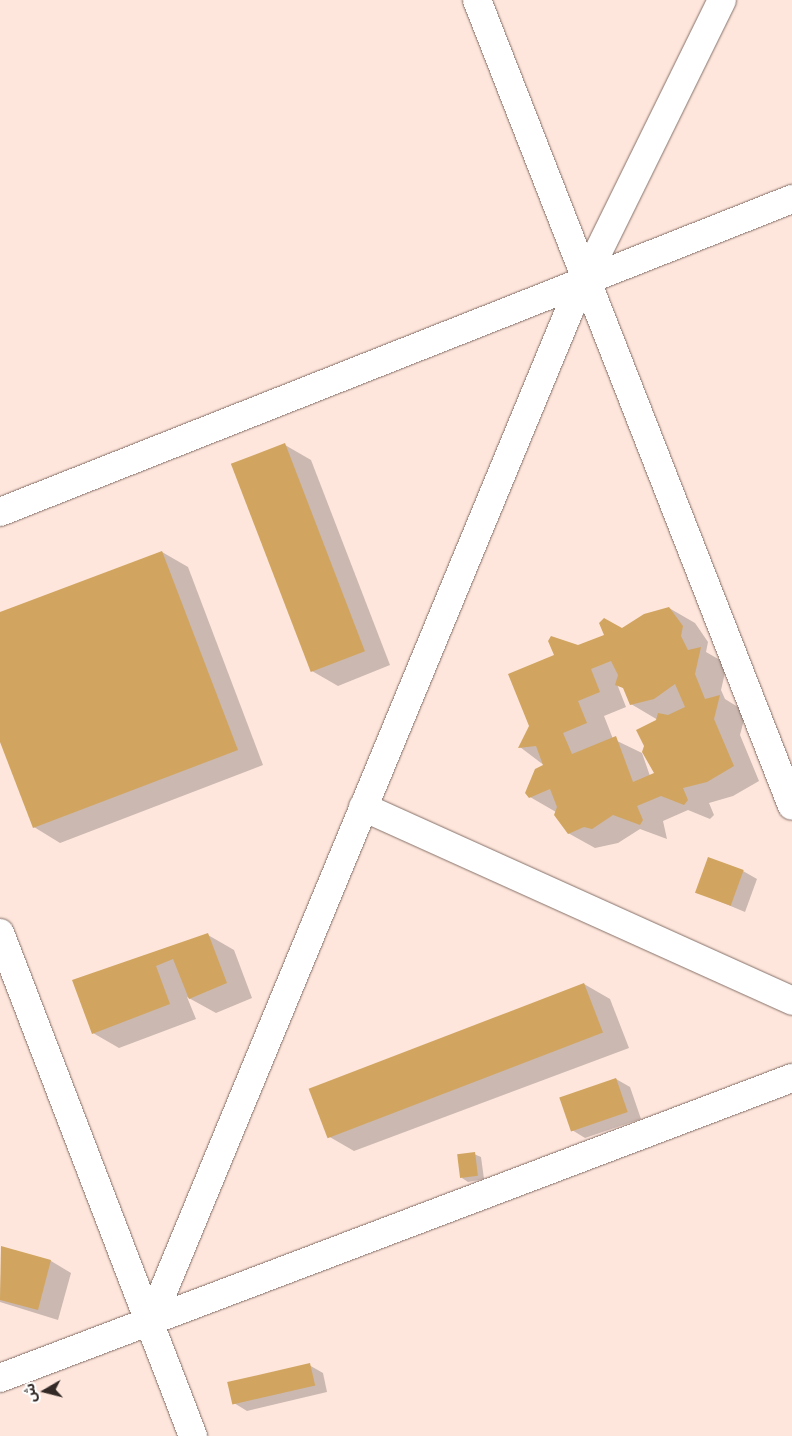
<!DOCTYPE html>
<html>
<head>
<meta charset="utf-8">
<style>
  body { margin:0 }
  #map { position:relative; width:792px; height:1436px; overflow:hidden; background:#fee6dc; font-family:"Roboto Condensed","Noto Sans Arabic",sans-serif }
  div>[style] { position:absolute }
  .shadow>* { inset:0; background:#0003 }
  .building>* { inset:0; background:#d1a560; transform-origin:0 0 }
  .roads { filter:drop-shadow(0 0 1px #857068) drop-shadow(0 0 1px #857068) }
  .minor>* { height:28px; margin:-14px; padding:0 14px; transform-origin:14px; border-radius:14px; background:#fff }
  span { translate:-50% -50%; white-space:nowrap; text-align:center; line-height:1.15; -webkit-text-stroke:5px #fff; paint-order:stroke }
  .north { position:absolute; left:20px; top:1366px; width:50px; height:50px; -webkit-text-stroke:4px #fff; paint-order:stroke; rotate:262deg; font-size:14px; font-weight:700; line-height:20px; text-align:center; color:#332a27 }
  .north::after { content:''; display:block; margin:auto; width:18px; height:22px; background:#332a27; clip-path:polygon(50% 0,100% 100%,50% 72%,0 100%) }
</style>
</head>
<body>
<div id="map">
  <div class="shadow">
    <i style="clip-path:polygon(285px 445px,311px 460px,390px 665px,338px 686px,312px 671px)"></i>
    <i style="clip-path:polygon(162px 552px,188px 567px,263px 765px,60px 843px,34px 827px,0 738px,0 614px)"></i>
    <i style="clip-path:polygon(evenodd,669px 608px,695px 623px,708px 642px,706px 652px,727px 664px,721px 690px,725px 699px,746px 712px,740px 735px,759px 781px,733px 796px,709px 803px,714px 815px,710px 819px,688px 810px,663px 821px,667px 839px,640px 829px,618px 843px,595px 848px,568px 833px,556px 812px,530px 797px,545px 766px,520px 747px,578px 647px,669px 608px,617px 684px,625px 689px,631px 704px,658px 720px,656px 773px,650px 776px,642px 753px,613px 739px,604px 716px,626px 707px,617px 684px)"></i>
    <i style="clip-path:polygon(743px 871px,757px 879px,745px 912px,697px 892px)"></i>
    <i style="clip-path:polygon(208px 935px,234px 950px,252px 998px,216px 1013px,187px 997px,196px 1019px,119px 1048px,93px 1033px,74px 981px)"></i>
    <i style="clip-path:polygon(584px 984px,610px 999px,629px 1048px,354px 1151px,328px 1136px)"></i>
    <i style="clip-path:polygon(616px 1079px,630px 1087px,641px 1119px,585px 1138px,572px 1130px)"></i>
    <i style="clip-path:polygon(474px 1154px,481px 1157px,484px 1179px,468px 1182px,462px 1178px)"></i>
    <i style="clip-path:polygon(2px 1248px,51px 1261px,71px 1273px,58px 1320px,0 1302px)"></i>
    <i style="clip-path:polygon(309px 1365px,323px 1373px,327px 1392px,247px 1411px,234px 1403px)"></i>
  </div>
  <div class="building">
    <i style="left:285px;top:443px;width:223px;height:58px;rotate:69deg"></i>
    <i style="clip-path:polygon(162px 551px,238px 750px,33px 828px,0 742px,0 612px)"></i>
    <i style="clip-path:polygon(evenodd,669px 607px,683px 626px,681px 636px,688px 650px,701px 647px,695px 674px,705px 699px,720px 695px,714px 719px,734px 766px,707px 782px,683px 788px,688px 800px,684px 805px,661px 796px,637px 806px,643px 820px,640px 825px,613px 815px,592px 829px,584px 827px,568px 834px,554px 815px,557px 807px,550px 789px,529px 798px,525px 793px,535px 769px,543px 765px,536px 746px,518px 748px,529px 726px,508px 674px,554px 655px,548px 641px,551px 636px,578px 645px,604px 635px,599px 623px,604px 618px,622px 628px,644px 614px,669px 607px,611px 661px,618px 675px,615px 685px,623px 688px,630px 705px,654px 699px,675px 684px,685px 707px,668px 715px,658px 713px,656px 720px,636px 730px,644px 746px,642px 752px,654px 773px,633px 782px,616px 736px,572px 754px,563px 733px,587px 723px,578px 701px,600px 692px,591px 669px,611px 661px)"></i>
    <i style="left:708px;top:857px;width:38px;height:38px;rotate:20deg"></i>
    <i style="clip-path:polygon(208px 933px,227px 983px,189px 999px,173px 959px,156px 966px,170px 1004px,92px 1034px,72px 980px)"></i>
    <i style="left:584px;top:983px;width:53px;height:295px;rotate:69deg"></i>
    <i style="left:616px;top:1078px;width:36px;height:60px;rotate:71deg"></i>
    <i style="left:475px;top:1152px;width:24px;height:18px;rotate:83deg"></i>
    <i style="clip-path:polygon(1px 1246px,51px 1260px,38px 1310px,0 1300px)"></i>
    <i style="left:310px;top:1363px;width:23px;height:85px;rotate:77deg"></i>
  </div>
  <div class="roads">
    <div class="minor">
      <i style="left:477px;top:0;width:865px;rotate:68.65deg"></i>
      <i style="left:0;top:512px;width:852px;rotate:-21.56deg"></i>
      <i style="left:363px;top:807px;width:471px;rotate:24.3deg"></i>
      <i style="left:0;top:933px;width:539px;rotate:69.01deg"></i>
      <i style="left:150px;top:1323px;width:1098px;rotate:-67.5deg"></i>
      <i style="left:570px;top:309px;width:344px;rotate:-63.8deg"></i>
      <i style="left:0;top:1378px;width:847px;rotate:-20.75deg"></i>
    </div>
  </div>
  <div class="north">ش</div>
</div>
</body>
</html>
